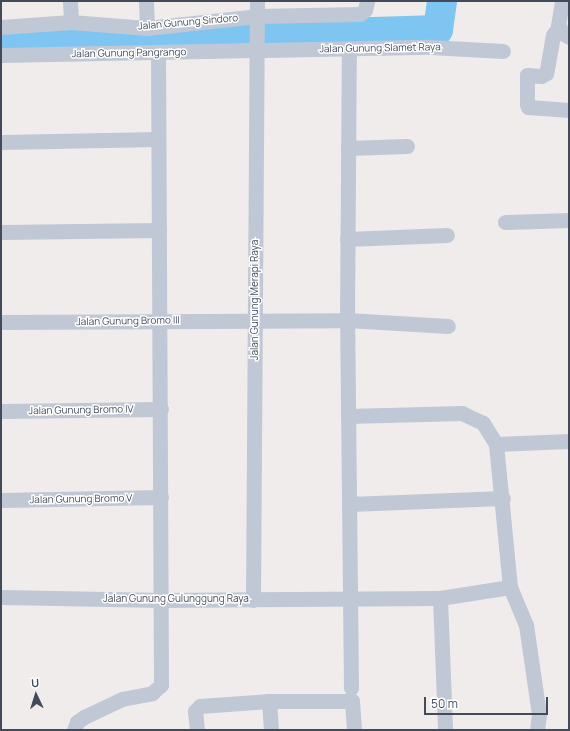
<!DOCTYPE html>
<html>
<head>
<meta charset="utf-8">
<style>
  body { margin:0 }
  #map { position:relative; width:570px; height:731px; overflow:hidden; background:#efeceb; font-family:Manrope,sans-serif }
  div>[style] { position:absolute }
  .river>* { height:30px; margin:-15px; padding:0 15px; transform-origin:15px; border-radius:15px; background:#7ec5f2 }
  .minor>* { height:15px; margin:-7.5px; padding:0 7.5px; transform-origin:7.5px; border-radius:7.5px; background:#c0c8d5 }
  span { translate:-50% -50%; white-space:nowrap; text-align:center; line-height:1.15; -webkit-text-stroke:3px #fff; paint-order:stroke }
  .street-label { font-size:10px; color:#434b5a }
  .frame { position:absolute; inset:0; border:2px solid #434b5a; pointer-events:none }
  .north { position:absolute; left:16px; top:675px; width:40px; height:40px; -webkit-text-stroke:3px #fff; paint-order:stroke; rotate:356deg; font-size:11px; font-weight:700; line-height:16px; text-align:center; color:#434b5a }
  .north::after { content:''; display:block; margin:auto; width:14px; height:18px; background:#434b5a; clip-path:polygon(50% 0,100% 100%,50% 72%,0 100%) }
  .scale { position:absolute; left:424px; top:697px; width:124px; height:18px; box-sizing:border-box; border:2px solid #434b5a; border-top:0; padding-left:5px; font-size:12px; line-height:14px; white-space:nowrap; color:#434b5a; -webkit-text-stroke:3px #fff; paint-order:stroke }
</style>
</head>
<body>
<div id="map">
  <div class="river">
    <i style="left:1px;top:37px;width:245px;rotate:-0.2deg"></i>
    <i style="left:246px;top:36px;width:192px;rotate:-1.8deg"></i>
    <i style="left:438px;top:30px;width:29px;rotate:-82deg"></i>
  </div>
  <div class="minor">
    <i style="left:70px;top:1px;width:21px;rotate:87deg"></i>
    <i style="left:146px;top:1px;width:27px;rotate:88deg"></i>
    <i style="left:562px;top:1px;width:25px;rotate:99deg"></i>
    <i style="left:558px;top:26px;width:10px;rotate:53deg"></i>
    <i style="left:564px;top:34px;width:6px;rotate:31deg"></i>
    <i style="left:1px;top:27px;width:70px;rotate:-4.1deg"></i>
    <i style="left:71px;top:22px;width:76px;rotate:4.5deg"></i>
    <i style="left:147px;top:28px;width:111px;rotate:-6.2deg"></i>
    <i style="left:257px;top:16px;width:103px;rotate:-1.1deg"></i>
    <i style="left:360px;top:14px;width:6px;rotate:-39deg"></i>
    <i style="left:365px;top:10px;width:9px;rotate:-77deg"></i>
    <i style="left:559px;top:27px;width:10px;rotate:127deg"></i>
    <i style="left:553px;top:35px;width:39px;rotate:100deg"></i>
    <i style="left:546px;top:73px;width:6px;rotate:149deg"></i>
    <i style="left:541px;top:76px;width:14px;rotate:-176deg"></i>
    <i style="left:527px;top:75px;width:29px;rotate:90deg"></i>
    <i style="left:527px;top:104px;width:3px;rotate:72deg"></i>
    <i style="left:528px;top:107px;width:41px;rotate:4.2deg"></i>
    <i style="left:1px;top:55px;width:429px;rotate:-1.1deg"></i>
    <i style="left:430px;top:47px;width:73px;rotate:3.1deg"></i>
    <i style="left:1px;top:142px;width:157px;rotate:-1.1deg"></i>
    <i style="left:348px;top:148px;width:59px;rotate:-1.9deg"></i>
    <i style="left:505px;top:222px;width:64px;rotate:-1.8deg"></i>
    <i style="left:1px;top:232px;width:158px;rotate:-0.7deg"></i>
    <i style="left:347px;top:239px;width:100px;rotate:-2.3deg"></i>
    <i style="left:1px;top:322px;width:346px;rotate:-0.3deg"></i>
    <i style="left:347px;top:320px;width:270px;rotate:-89.6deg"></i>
    <i style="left:1px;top:411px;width:160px;rotate:-0.7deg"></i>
    <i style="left:496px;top:444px;width:73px;rotate:-2.4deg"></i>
    <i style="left:1px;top:500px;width:160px;rotate:-1.1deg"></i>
    <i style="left:349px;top:504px;width:154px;rotate:-2.2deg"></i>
    <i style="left:510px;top:587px;width:41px;rotate:67.2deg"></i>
    <i style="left:526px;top:625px;width:90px;rotate:81.7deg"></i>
    <i style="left:539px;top:714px;width:16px;rotate:97deg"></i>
    <i style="left:1px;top:597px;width:161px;rotate:1.1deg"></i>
    <i style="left:162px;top:600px;width:278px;rotate:-0.4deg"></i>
    <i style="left:440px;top:598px;width:71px;rotate:-8.9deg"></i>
    <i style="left:510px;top:587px;width:144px;rotate:-95.6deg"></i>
    <i style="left:496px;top:444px;width:25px;rotate:-122deg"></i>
    <i style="left:483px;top:423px;width:23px;rotate:-155deg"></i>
    <i style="left:462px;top:413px;width:114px;rotate:178.5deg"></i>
    <i style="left:440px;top:598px;width:132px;rotate:87.8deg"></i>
    <i style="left:253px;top:600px;width:599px;rotate:-89.62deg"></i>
    <i style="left:351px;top:688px;width:368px;rotate:-90.6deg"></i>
    <i style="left:347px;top:320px;width:101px;rotate:3.4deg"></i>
    <i style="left:269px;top:701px;width:29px;rotate:86deg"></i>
    <i style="left:74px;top:730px;width:9px;rotate:-69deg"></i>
    <i style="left:77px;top:722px;width:9px;rotate:-36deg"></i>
    <i style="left:84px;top:717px;width:42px;rotate:-25.3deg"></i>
    <i style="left:122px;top:699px;width:31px;rotate:-11deg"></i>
    <i style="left:152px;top:693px;width:12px;rotate:-42deg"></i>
    <i style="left:161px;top:685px;width:633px;rotate:-90.27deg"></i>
    <i style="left:197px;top:730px;width:19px;rotate:-96deg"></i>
    <i style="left:195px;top:711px;width:7px;rotate:-45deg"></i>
    <i style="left:200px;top:706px;width:69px;rotate:-4.1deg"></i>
    <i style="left:269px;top:701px;width:83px"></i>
    <i style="left:352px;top:701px;width:29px;rotate:86deg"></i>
  </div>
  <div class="street-label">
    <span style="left:188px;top:22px;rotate:-5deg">Jalan Gunung Sindoro</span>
    <span style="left:380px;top:48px;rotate:-1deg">Jalan Gunung Slamet Raya</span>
    <span style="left:129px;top:53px;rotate:-1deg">Jalan Gunung Pangrango</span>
    <span style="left:255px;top:300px;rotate:-90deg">Jalan Gunung Merapi Raya</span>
    <span style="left:128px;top:321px;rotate:-1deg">Jalan Gunung Bromo III</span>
    <span style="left:81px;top:410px;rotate:-1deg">Jalan Gunung Bromo IV</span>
    <span style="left:81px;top:499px;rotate:-1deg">Jalan Gunung Bromo V</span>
    <span style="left:176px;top:599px">Jalan Gunung Gulunggung Raya</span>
  </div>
  <div class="frame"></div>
  <div class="north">U</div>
  <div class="scale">50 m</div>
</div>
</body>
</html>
